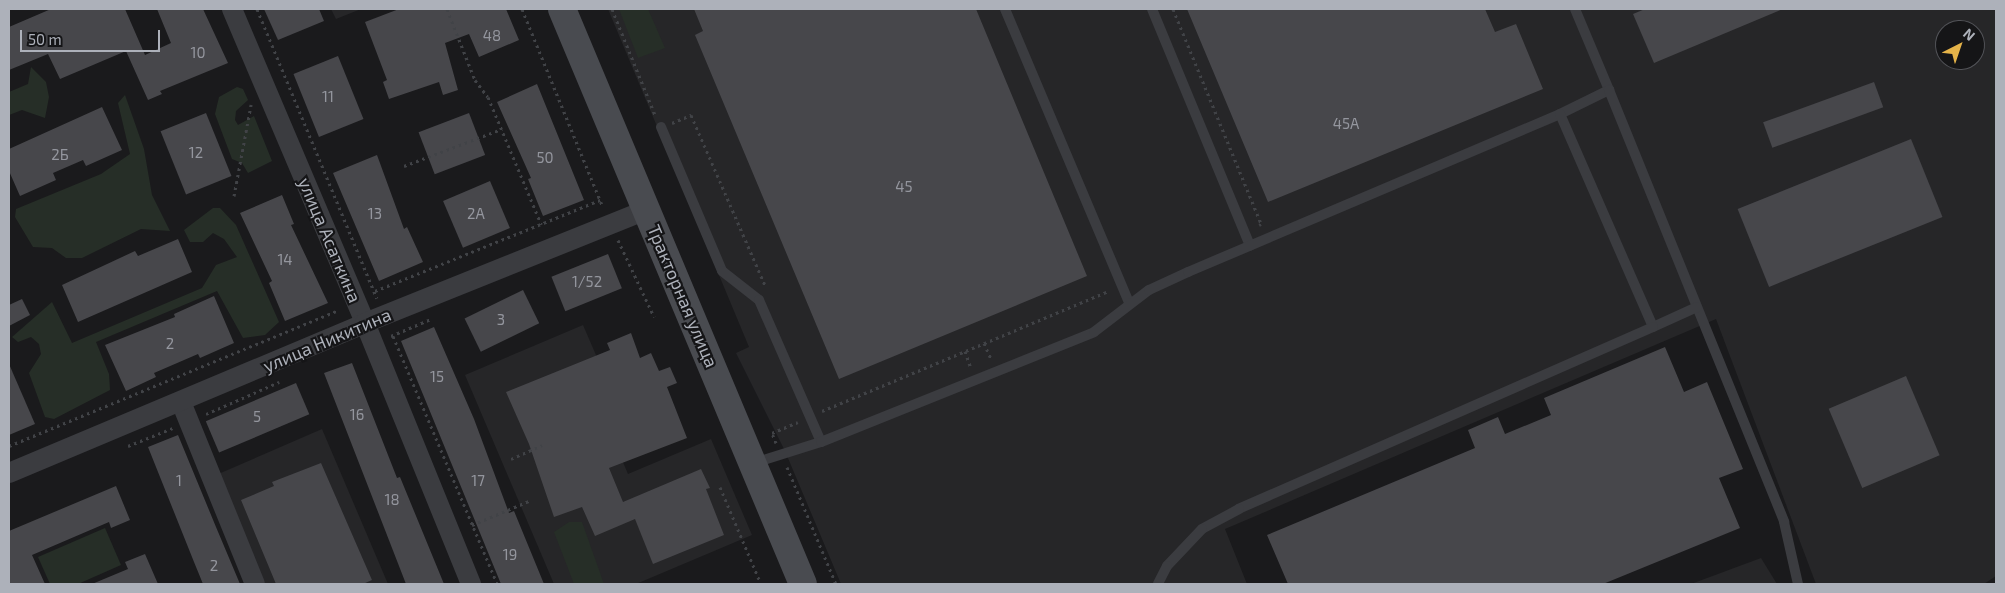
<!DOCTYPE html>
<html>
<head>
<meta charset="utf-8">
<style>
  body { margin:0 }
  #map { position:relative; width:2005px; height:593px; overflow:hidden; background:#1a1a1c; font-family:"Exo 2",sans-serif }
  div>[style] { position:absolute }
  .built>* { inset:0; background:#262628 }
  .green>* { inset:0; background:#262e27 }
  .building>* { inset:0; background:#47474b; transform-origin:0 0 }
  .path>* { height:3px; margin-top:-1.5px; transform-origin:0; background:repeating-linear-gradient(90deg,#414347 0 2.5px,transparent 0 6.5px) }
  .service>* { height:10px; margin:-5px; padding:0 5px; transform-origin:5px; border-radius:5px; background:#3b3c40 }
  .minor>* { height:20px; margin:-10px; padding:0 10px; transform-origin:10px; border-radius:10px; background:#3b3c40 }
  .secondary>* { height:28px; margin:-14px; padding:0 14px; transform-origin:14px; border-radius:14px; background:#494b50 }
  span { translate:-50% -50%; white-space:nowrap; text-align:center; line-height:1.15; -webkit-text-stroke:4.5px #151517; paint-order:stroke }
  .number-label { font-size:15px; color:#94969e }
  .number-label span { -webkit-text-stroke-width:0 }
  .street-label { font-size:18px; color:#adb1ba }
  .frame { position:absolute; inset:0; border:10px solid #adb1ba; pointer-events:none }
  .north { position:absolute; left:1935px; top:20px; width:50px; height:50px; box-sizing:border-box; background:#151517; border:1px solid #525358; border-radius:50%; rotate:41deg; font-size:14px; font-weight:700; line-height:20px; text-align:center; color:#adb1ba }
  .north::after { content:''; display:block; margin:auto; width:18px; height:22px; background:#e5b349; clip-path:polygon(50% 0,100% 100%,50% 72%,0 100%) }
  .scale { position:absolute; left:20px; top:30px; width:140px; height:22px; box-sizing:border-box; border:2px solid #adb1ba; border-top:0; padding-left:6px; font-size:15px; line-height:18px; white-space:nowrap; color:#adb1ba; -webkit-text-stroke:4px #151517; paint-order:stroke }
</style>
</head>
<body>
<div id="map">
  <div class="built">
    <i style="clip-path:polygon(331px 9px,361px 9px,336px 19px)"></i>
    <i style="clip-path:polygon(evenodd,608px 9px,1996px 9px,1996px 576px,1984px 584px,1816px 584px,1716px 319px,1225px 529px,1247px 584px,841px 584px,785px 451px,736px 353px,749px 347px,608px 9px,1945px 30px,1975px 30px,1975px 60px,1945px 60px,1945px 30px)"></i>
    <i style="clip-path:polygon(583px 325px,615px 399px,599px 406px,628px 474px,711px 439px,752px 535px,636px 584px,554px 584px,465px 375px)"></i>
    <i style="clip-path:polygon(322px 429px,388px 584px,262px 584px,216px 475px)"></i>
    <i style="clip-path:polygon(1761px 558px,1777px 584px,1691px 584px)"></i>
  </div>
  <div class="green">
    <i style="clip-path:polygon(619px 9px,648px 9px,665px 48px,638px 58px)"></i>
    <i style="clip-path:polygon(31px 67px,46px 82px,49px 97px,45px 118px,22px 110px,9px 115px,9px 92px,28px 84px)"></i>
    <i style="clip-path:polygon(237px 87px,243px 89px,248px 100px,236px 111px,235px 120px,238px 125px,254px 116px,272px 161px,248px 173px,242px 163px,232px 159px,215px 114px,219px 97px)"></i>
    <i style="clip-path:polygon(125px 95px,144px 149px,152px 195px,170px 231px,141px 229px,82px 258px,66px 258px,52px 248px,33px 247px,15px 217px,16px 209px,101px 174px,130px 154px,118px 103px)"></i>
    <i style="clip-path:polygon(213px 208px,220px 208px,236px 225px,279px 322px,265px 335px,243px 338px,217px 291px,96px 342px,109px 374px,110px 390px,54px 419px,45px 417px,29px 373px,41px 354px,39px 344px,31px 337px,18px 342px,12px 337px,52px 302px,72px 343px,202px 288px,216px 265px,237px 257px,224px 239px,213px 233px,203px 242px,190px 242px,184px 230px)"></i>
    <i style="clip-path:polygon(569px 522px,582px 522px,604px 584px,574px 584px,554px 532px)"></i>
    <i style="clip-path:polygon(105px 528px,121px 565px,78px 584px,50px 584px,38px 557px)"></i>
  </div>
  <div class="building">
    <i style="clip-path:polygon(51px 9px,125px 9px,145px 55px,171px 43px,157px 9px,203px 9px,228px 63px,160px 91px,162px 94px,148px 100px,126px 51px,60px 79px,48px 54px,9px 70px,9px 27px)"></i>
    <i style="clip-path:polygon(264px 9px,319px 9px,324px 21px,278px 40px)"></i>
    <i style="clip-path:polygon(399px 9px,506px 9px,519px 40px,479px 57px,469px 34px,445px 43px,458px 90px,443px 95px,439px 82px,389px 99px,383px 82px,387px 80px,365px 22px)"></i>
    <i style="clip-path:polygon(694px 9px,976px 9px,1087px 276px,839px 379px,695px 35px,703px 31px)"></i>
    <i style="clip-path:polygon(1187px 9px,1485px 9px,1495px 32px,1516px 24px,1543px 89px,1268px 202px)"></i>
    <i style="clip-path:polygon(1645px 9px,1783px 9px,1654px 63px,1633px 14px)"></i>
    <i style="left:338px;top:56px;width:68px;height:48px;rotate:68deg"></i>
    <i style="left:1874px;top:82px;width:27px;height:118px;rotate:70deg"></i>
    <i style="clip-path:polygon(537px 84px,584px 200px,543px 216px,528px 179px,531px 178px,497px 102px)"></i>
    <i style="clip-path:polygon(102px 107px,122px 150px,86px 166px,83px 160px,53px 173px,56px 180px,20px 196px,9px 171px,9px 149px)"></i>
    <i style="left:206px;top:113px;width:68px;height:49px;rotate:68deg"></i>
    <i style="left:469px;top:113px;width:45px;height:54px;rotate:69deg"></i>
    <i style="left:1911px;top:139px;width:84px;height:187px;rotate:68deg"></i>
    <i style="clip-path:polygon(377px 155px,404px 229px,407px 227px,423px 262px,379px 281px,333px 173px)"></i>
    <i style="left:490px;top:181px;width:51px;height:51px;rotate:67deg"></i>
    <i style="clip-path:polygon(282px 195px,294px 224px,291px 225px,328px 303px,285px 321px,269px 283px,272px 281px,240px 213px)"></i>
    <i style="clip-path:polygon(178px 239px,192px 272px,78px 322px,62px 285px,135px 251px,138px 256px)"></i>
    <i style="left:608px;top:254px;width:37px;height:61px;rotate:68deg"></i>
    <i style="left:523px;top:290px;width:37px;height:65px;rotate:64deg"></i>
    <i style="clip-path:polygon(214px 296px,234px 343px,200px 358px,198px 354px,154px 373px,156px 377px,126px 391px,105px 345px,175px 317px,174px 314px)"></i>
    <i style="clip-path:polygon(22px 299px,30px 315px,9px 326px,9px 305px)"></i>
    <i style="clip-path:polygon(434px 327px,474px 419px,509px 513px,514px 511px,544px 584px,501px 584px,401px 341px)"></i>
    <i style="clip-path:polygon(631px 333px,640px 358px,651px 353px,659px 371px,670px 367px,677px 383px,667px 387px,687px 438px,609px 468px,623px 502px,701px 469px,710px 488px,706px 489px,724px 535px,653px 564px,635px 519px,595px 536px,582px 507px,554px 517px,529px 444px,506px 392px,610px 350px,607px 343px)"></i>
    <i style="clip-path:polygon(1665px 347px,1684px 392px,1707px 382px,1743px 469px,1719px 478px,1740px 528px,1603px 584px,1288px 584px,1267px 535px,1475px 448px,1468px 430px,1498px 417px,1505px 434px,1551px 415px,1544px 398px)"></i>
    <i style="clip-path:polygon(352px 363px,397px 478px,400px 477px,444px 584px,406px 584px,324px 373px)"></i>
    <i style="clip-path:polygon(9px 364px,35px 424px,9px 435px)"></i>
    <i style="left:1906px;top:376px;width:86px;height:84px;rotate:67deg"></i>
    <i style="left:296px;top:383px;width:34px;height:98px;rotate:67deg"></i>
    <i style="clip-path:polygon(178px 435px,216px 527px,240px 584px,203px 584px,194px 562px,148px 447px)"></i>
    <i style="clip-path:polygon(321px 463px,372px 580px,363px 584px,276px 584px,241px 500px,274px 486px,272px 482px)"></i>
    <i style="clip-path:polygon(116px 486px,130px 520px,111px 528px,109px 522px,32px 555px,45px 584px,9px 584px,9px 531px)"></i>
    <i style="clip-path:polygon(145px 554px,158px 584px,92px 584px,128px 569px,125px 562px)"></i>
  </div>
  <div class="path">
    <i style="left:257px;top:9px;width:313px;rotate:67.5deg"></i>
    <i style="left:447px;top:9px;width:76px;rotate:68.5deg"></i>
    <i style="left:475px;top:80px;width:21px;rotate:53deg"></i>
    <i style="left:488px;top:97px;width:138px;rotate:67.3deg"></i>
    <i style="left:522px;top:9px;width:214px;rotate:67.8deg"></i>
    <i style="left:612px;top:9px;width:114px;rotate:67.9deg"></i>
    <i style="left:1173px;top:9px;width:232px;rotate:67.7deg"></i>
    <i style="left:1261px;top:224px;width:2px;rotate:153deg"></i>
    <i style="left:672px;top:123px;width:21px;rotate:-23deg"></i>
    <i style="left:691px;top:115px;width:185px;rotate:66.5deg"></i>
    <i style="left:404px;top:166px;width:105px;rotate:-20.7deg"></i>
    <i style="left:234px;top:196px;width:93px;rotate:-79.4deg"></i>
    <i style="left:618px;top:240px;width:85px;rotate:64.9deg"></i>
    <i style="left:375px;top:291px;width:243px;rotate:-22deg"></i>
    <i style="left:391px;top:336px;width:43px;rotate:-23deg"></i>
    <i style="left:393px;top:336px;width:269px;rotate:67.2deg"></i>
    <i style="left:984px;top:343px;width:17px;rotate:66deg"></i>
    <i style="left:965px;top:351px;width:18px;rotate:71deg"></i>
    <i style="left:822px;top:411px;width:311px;rotate:-22.7deg"></i>
    <i style="left:206px;top:414px;width:80px;rotate:-23.7deg"></i>
    <i style="left:776px;top:443px;width:11px;rotate:-112deg"></i>
    <i style="left:772px;top:433px;width:28px;rotate:-23deg"></i>
    <i style="left:9px;top:446px;width:357px;rotate:-22.4deg"></i>
    <i style="left:128px;top:446px;width:48px;rotate:-21.8deg"></i>
    <i style="left:511px;top:459px;width:34px;rotate:-24deg"></i>
    <i style="left:787px;top:467px;width:127px;rotate:67.3deg"></i>
    <i style="left:720px;top:487px;width:105px;rotate:67.1deg"></i>
    <i style="left:472px;top:525px;width:62px;rotate:-22.8deg"></i>
  </div>
  <div class="service">
    <i style="left:1005px;top:9px;width:319px;rotate:67.1deg"></i>
    <i style="left:1152px;top:9px;width:256px;rotate:67.5deg"></i>
    <i style="left:1575px;top:9px;width:88px;rotate:67.2deg"></i>
    <i style="left:1560px;top:114px;width:55px;rotate:-26.1deg"></i>
    <i style="left:1609px;top:90px;width:466px;rotate:67.9deg"></i>
    <i style="left:1784px;top:522px;width:64px;rotate:77.3deg"></i>
    <i style="left:661px;top:127px;width:156px;rotate:67deg"></i>
    <i style="left:722px;top:271px;width:47px;rotate:38.1deg"></i>
    <i style="left:759px;top:300px;width:155px;rotate:66.4deg"></i>
    <i style="left:1653px;top:327px;width:48px;rotate:-24.4deg"></i>
    <i style="left:754px;top:463px;width:70px;rotate:-17.4deg"></i>
    <i style="left:821px;top:442px;width:294px;rotate:-21.9deg"></i>
    <i style="left:1094px;top:332px;width:69px;rotate:-37.4deg"></i>
    <i style="left:1149px;top:290px;width:43px;rotate:-24.8deg"></i>
    <i style="left:1188px;top:272px;width:404px;rotate:-23deg"></i>
    <i style="left:1560px;top:114px;width:232px;rotate:66.4deg"></i>
    <i style="left:1653px;top:327px;width:452px;rotate:156.3deg"></i>
    <i style="left:1239px;top:509px;width:42px;rotate:151.6deg"></i>
    <i style="left:1202px;top:529px;width:51px;rotate:133.4deg"></i>
    <i style="left:1167px;top:566px;width:20px;rotate:117deg"></i>
  </div>
  <div class="minor">
    <i style="left:232px;top:9px;width:341px;rotate:67deg"></i>
    <i style="left:365px;top:323px;width:282px;rotate:67.9deg"></i>
    <i style="left:181px;top:402px;width:196px;rotate:67.9deg"></i>
    <i style="left:9px;top:473px;width:386px;rotate:-22.8deg"></i>
    <i style="left:365px;top:323px;width:303px;rotate:-21.9deg"></i>
  </div>
  <div class="secondary">
    <i style="left:562px;top:9px;width:623px;rotate:67.26deg"></i>
  </div>
  <div class="number-label">
    <span style="left:492px;top:36px">48</span>
    <span style="left:198px;top:53px">10</span>
    <span style="left:328px;top:97px">11</span>
    <span style="left:1346px;top:124px">45А</span>
    <span style="left:196px;top:153px">12</span>
    <span style="left:60px;top:155px">2Б</span>
    <span style="left:545px;top:158px">50</span>
    <span style="left:904px;top:187px">45</span>
    <span style="left:375px;top:214px">13</span>
    <span style="left:476px;top:214px">2А</span>
    <span style="left:285px;top:260px">14</span>
    <span style="left:587px;top:282px">1/52</span>
    <span style="left:501px;top:320px">3</span>
    <span style="left:170px;top:344px">2</span>
    <span style="left:437px;top:377px">15</span>
    <span style="left:357px;top:415px">16</span>
    <span style="left:257px;top:417px">5</span>
    <span style="left:179px;top:481px">1</span>
    <span style="left:478px;top:481px">17</span>
    <span style="left:392px;top:500px">18</span>
    <span style="left:510px;top:555px">19</span>
    <span style="left:214px;top:566px">2</span>
  </div>
  <div class="street-label">
    <span style="left:330px;top:240px;rotate:67deg">улица Асаткина</span>
    <span style="left:683px;top:296px;rotate:67deg">Тракторная улица</span>
    <span style="left:327px;top:340px;rotate:-23deg">улица Никитина</span>
  </div>
  <div class="frame"></div>
  <div class="north">N</div>
  <div class="scale">50 m</div>
</div>
</body>
</html>
